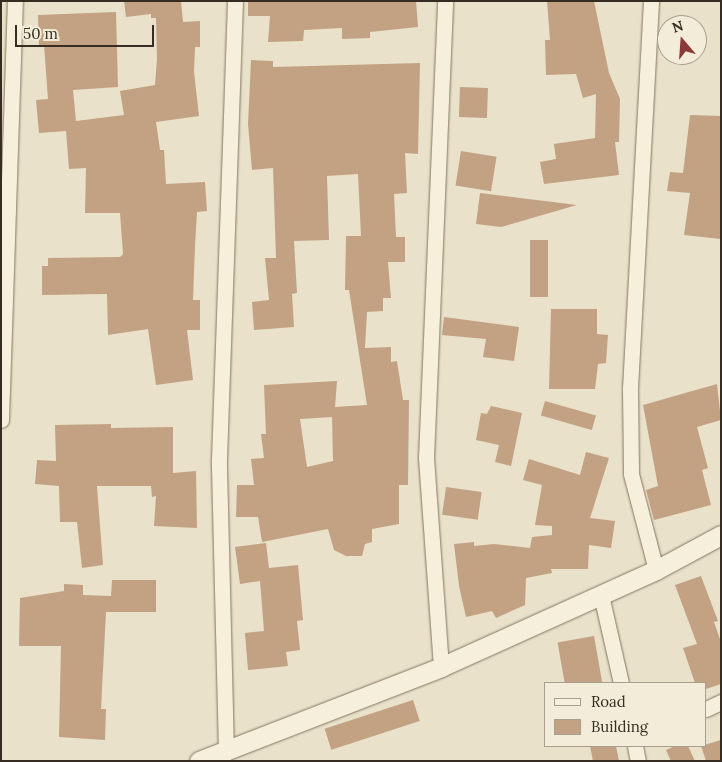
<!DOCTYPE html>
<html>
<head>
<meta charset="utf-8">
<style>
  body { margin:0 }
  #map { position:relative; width:722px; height:762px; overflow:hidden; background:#e9e1c9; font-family:Lora,serif }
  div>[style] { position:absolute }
  .building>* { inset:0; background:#c3a183; transform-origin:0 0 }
  .roads { filter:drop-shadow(0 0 1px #847560) drop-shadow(0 0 1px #847560) }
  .minor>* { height:15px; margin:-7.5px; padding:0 7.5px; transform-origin:7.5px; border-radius:7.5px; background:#f5efdb }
  .tertiary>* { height:19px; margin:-9.5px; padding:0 9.5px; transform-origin:9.5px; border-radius:9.5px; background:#f5efdb }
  span { translate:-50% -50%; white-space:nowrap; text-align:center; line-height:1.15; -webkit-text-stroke:4px #f2ecd8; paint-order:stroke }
  .frame { position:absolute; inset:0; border:2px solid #362c21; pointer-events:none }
  .legend { position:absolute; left:544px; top:682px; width:162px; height:65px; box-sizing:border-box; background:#f2ecd8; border:1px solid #a79f8f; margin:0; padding:6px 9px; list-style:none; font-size:15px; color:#362c21 }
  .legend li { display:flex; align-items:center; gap:10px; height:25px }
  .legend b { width:25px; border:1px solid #a79f8f }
  .north { position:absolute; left:657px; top:15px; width:50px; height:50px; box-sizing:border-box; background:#f2ecd8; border:1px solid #a79f8f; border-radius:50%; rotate:342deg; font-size:14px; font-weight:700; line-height:20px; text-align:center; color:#362c21 }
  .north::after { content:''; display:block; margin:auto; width:18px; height:22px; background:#8b3b37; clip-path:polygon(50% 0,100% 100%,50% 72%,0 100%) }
  .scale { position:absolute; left:15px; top:25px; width:139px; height:22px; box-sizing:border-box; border:2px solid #362c21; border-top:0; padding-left:6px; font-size:15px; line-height:18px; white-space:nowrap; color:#362c21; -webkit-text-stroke:4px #f2ecd8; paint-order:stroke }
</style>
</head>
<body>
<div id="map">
  <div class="building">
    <i style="clip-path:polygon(124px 1px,181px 1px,183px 22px,200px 21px,200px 47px,195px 47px,194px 72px,199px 116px,156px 122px,160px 150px,164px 150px,166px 184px,205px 182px,207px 211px,197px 212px,195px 246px,193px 300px,200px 300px,200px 330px,187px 330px,193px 380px,156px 385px,148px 329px,108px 335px,107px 294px,42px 295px,42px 266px,48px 266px,48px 258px,120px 257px,123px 254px,120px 213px,85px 213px,86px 168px,69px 169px,66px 131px,39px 133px,36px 100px,48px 99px,44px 45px,39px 46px,38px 15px,116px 12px,118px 87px,73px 90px,76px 121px,124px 115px,120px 91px,155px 85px,157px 59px,156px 18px,151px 18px,151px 14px,126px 17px)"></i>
    <i style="clip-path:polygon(248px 1px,416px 1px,418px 27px,370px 32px,370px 38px,342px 39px,342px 28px,304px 30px,303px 41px,268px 42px,270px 16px,248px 16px)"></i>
    <i style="clip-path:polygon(547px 1px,594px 1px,609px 73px,620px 99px,619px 142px,615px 142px,619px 175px,544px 184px,540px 162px,556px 159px,554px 144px,595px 138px,596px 94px,583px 98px,576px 74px,546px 75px,545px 40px,550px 40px)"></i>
    <i style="clip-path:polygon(evenodd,251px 60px,273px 61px,273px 67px,420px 63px,418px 154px,405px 153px,407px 193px,394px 194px,396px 237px,405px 237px,405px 262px,388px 262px,391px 298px,383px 298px,383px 311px,367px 312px,365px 348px,391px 347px,391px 362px,397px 361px,403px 400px,409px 400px,408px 485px,399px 485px,399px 524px,372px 529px,372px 542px,365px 544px,362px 556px,346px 556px,334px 550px,328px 529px,262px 542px,258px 517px,236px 517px,237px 485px,254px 485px,251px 459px,264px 458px,261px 434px,266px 434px,264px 385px,337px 381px,335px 407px,367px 405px,349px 290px,345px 290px,346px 236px,361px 236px,358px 174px,327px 176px,329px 240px,294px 241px,297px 293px,292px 294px,294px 327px,254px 330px,252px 302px,269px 300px,265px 258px,276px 258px,273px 168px,252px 170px,248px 124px,251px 60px,332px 417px,333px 461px,307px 467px,300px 419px,332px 417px)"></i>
    <i style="left:460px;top:87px;width:28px;height:30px;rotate:2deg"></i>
    <i style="clip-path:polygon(690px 115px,721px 116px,721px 239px,684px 235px,690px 193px,667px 191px,670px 172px,683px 173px)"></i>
    <i style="left:461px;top:151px;width:36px;height:35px;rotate:9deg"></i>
    <i style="clip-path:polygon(480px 193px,577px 205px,501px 227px,476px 224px)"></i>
    <i style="left:530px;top:240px;width:18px;height:57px"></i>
    <i style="clip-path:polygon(551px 309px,597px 309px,597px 334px,608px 335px,606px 363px,598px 364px,595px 389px,549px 389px)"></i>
    <i style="clip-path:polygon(444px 317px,519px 327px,514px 361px,483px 357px,486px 339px,442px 335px)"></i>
    <i style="clip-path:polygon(717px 384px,721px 420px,697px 427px,708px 468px,702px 470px,711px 505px,654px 520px,646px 490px,658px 486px,643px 405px)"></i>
    <i style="left:545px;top:401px;width:53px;height:15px;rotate:16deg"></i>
    <i style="clip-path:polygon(491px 406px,522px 413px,511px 466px,495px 462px,499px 445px,476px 440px,481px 413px,487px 414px)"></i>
    <i style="clip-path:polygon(111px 424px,111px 428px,173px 427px,173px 473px,196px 471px,197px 528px,154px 526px,156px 496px,152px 497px,151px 486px,97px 486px,103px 565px,82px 568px,77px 522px,60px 522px,59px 486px,35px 484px,37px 460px,56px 461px,55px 425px)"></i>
    <i style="clip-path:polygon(586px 452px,609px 458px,590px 518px,615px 521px,611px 548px,589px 545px,588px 569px,551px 569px,552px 573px,526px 578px,525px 605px,496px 618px,492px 611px,466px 617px,459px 586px,454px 544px,474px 542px,474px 546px,494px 544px,530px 548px,532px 537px,552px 535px,552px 526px,535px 525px,542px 485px,523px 480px,529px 459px,580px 475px)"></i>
    <i style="left:446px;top:487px;width:36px;height:28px;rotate:8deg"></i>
    <i style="clip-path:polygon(266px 543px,269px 568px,298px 565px,303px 620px,297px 621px,300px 650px,286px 652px,288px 666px,248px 670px,245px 633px,264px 631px,260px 581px,240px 584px,235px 547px)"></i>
    <i style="clip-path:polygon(701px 576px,718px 621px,714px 622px,721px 642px,721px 684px,706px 689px,706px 683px,695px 683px,683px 648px,697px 644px,675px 585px)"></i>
    <i style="clip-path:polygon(112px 580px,156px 580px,156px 612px,106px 612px,101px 709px,106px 709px,105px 740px,59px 737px,61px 646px,19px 646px,20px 598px,64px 591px,64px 584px,83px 585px,83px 595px,111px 596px)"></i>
    <i style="left:594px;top:636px;width:47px;height:37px;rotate:80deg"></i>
    <i style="left:413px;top:700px;width:22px;height:93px;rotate:72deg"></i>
    <i style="clip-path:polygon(721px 740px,721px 761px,706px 761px,701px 746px)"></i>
    <i style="clip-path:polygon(590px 746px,616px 746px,619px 761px,593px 761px)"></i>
    <i style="clip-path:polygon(675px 746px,688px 746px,695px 761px,671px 761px,666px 750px)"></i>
  </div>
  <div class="roads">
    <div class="minor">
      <i style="left:651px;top:1px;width:389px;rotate:93.1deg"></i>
      <i style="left:630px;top:389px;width:85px;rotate:89.3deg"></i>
      <i style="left:631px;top:474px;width:99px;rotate:75.4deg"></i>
      <i style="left:1px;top:420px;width:419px;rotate:-88.1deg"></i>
      <i style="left:601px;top:595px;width:90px;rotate:77.2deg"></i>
      <i style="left:441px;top:667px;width:210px;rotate:-94.1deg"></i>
      <i style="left:426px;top:458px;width:457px;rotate:-87.6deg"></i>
      <i style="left:706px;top:709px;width:17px;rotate:-25deg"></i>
      <i style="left:635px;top:746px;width:15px;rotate:79deg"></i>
      <i style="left:226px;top:753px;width:294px;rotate:-91.4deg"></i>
      <i style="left:219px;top:459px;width:458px;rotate:-88deg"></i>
    </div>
    <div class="tertiary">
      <i style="left:199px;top:761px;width:260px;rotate:-21.2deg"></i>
      <i style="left:441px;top:667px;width:236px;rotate:-24.3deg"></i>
      <i style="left:656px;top:570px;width:74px;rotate:-28.3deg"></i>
    </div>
  </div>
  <div class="frame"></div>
  <ul class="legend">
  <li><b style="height:6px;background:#f5efdb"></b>Road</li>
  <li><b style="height:14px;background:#c3a183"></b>Building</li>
  </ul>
  <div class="north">N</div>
  <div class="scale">50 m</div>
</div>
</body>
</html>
